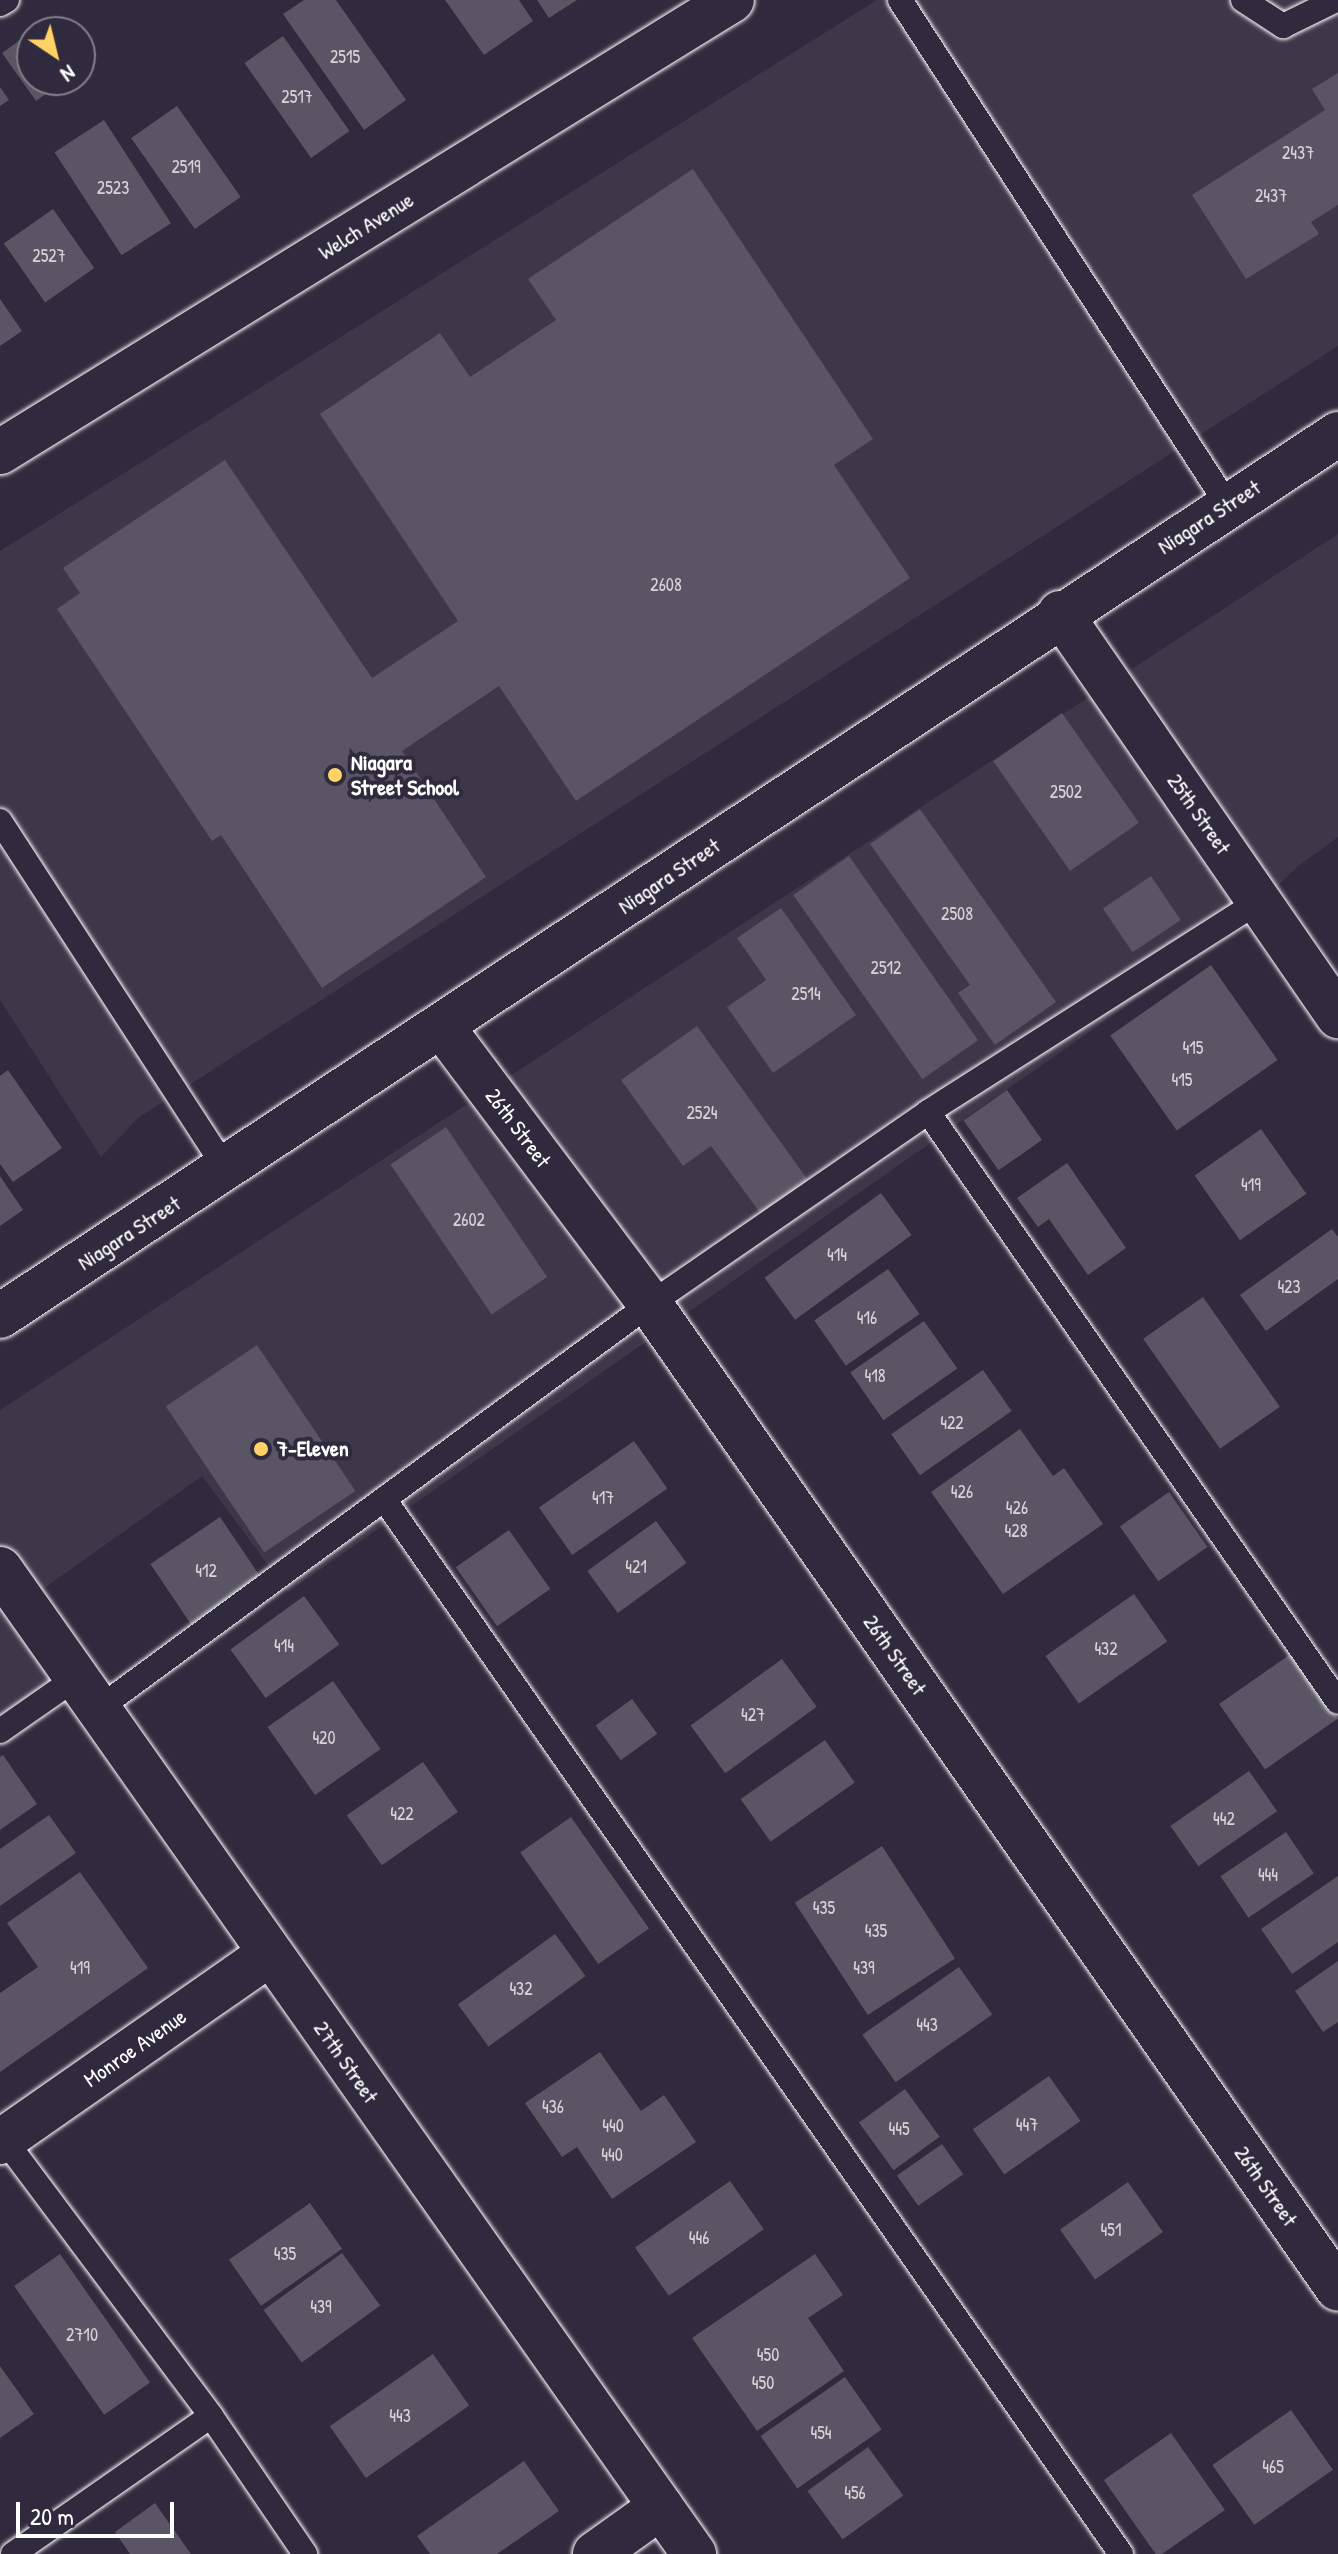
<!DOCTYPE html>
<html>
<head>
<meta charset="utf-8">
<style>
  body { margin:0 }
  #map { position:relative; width:1338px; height:2554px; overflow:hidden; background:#2f2a3d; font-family:"Patrick Hand",sans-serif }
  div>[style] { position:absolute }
  .built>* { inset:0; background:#3c3749 }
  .building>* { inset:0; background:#595564; transform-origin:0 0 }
  .roads { filter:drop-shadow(0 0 2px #fff) drop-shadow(0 0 2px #fff) }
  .lane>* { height:24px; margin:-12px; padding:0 12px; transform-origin:12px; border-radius:12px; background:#2f2a3d }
  .street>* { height:44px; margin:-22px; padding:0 22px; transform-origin:22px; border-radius:22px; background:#2f2a3d }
  .secondary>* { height:44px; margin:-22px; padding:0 22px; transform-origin:22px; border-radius:22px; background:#2f2a3d }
  .dots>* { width:22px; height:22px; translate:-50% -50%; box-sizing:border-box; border:4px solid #2f2a3d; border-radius:50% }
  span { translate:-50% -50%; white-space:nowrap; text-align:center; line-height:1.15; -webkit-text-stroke:8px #2f2a3d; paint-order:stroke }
  .number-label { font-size:18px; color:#d6d4d8 }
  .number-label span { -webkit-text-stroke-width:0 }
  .street-label { font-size:22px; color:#fff }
  .poi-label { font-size:22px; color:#fff; font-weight:700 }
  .left { translate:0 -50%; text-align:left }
  .north { position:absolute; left:16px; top:16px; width:80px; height:80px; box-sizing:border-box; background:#2f2a3d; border:2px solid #827f8b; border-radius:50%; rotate:145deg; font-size:22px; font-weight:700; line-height:32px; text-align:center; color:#fff }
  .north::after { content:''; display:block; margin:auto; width:28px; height:36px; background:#ffd166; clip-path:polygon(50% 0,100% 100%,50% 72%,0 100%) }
  .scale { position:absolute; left:16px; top:2502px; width:158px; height:36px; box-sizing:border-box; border:4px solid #fff; border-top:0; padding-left:10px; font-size:24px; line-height:28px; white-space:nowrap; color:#fff; -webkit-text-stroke:6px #2f2a3d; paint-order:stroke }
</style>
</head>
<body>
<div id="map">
  <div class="built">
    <i style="clip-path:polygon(877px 0,1338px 0,1338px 346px,138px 1118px,101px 1157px,0 1000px,0 551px)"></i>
    <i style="clip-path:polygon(1338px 534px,1338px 837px,1297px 867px,1218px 942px,288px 1592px,202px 1476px,8px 1614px,55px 1683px,0 1719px,0 1410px)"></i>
  </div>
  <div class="building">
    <i style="clip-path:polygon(304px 0,336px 0,406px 100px,364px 130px,283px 14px)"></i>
    <i style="clip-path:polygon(445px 0,519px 0,533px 21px,484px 55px)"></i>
    <i style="clip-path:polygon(537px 0,577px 0,549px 18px)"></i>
    <i style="clip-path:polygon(48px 20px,56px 32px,32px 32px,32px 80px,65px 80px,36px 101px,2px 53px)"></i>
    <i style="left:283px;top:36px;width:116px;height:47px;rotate:55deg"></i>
    <i style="clip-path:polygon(1338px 73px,1338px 205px,1311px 222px,1319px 234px,1246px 279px,1192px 195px,1325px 110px,1312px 89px)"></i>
    <i style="clip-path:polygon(0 87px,9px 100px,0 106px)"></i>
    <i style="left:177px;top:106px;width:111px;height:56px;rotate:55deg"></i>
    <i style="left:104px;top:120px;width:123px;height:59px;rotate:57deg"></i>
    <i style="clip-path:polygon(693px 169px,873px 439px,834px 465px,910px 578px,576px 801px,499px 686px,402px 751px,486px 877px,322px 988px,221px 835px,212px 841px,57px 609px,80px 593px,63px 568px,225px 460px,372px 678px,458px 621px,320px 414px,440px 333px,470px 377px,556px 320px,528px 279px)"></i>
    <i style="left:53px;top:209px;width:72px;height:60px;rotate:55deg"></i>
    <i style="clip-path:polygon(0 299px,22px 331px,0 346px)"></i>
    <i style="left:1062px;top:713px;width:134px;height:84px;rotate:55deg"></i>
    <i style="clip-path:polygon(920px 809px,1056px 1002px,995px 1045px,958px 993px,970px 985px,870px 844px)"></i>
    <i style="left:849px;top:856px;width:225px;height:68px;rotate:55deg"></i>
    <i style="left:1151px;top:876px;width:53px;height:58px;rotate:56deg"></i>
    <i style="clip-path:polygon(781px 908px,856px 1015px,773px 1073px,727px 1007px,766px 980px,737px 938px)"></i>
    <i style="left:1211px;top:965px;width:116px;height:123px;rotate:55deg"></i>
    <i style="clip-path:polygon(697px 1026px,808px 1180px,761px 1214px,711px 1146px,683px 1166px,621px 1080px)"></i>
    <i style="clip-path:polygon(8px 1070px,62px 1148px,13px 1182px,0 1164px,0 1076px)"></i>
    <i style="left:1007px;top:1090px;width:61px;height:53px;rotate:55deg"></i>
    <i style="left:446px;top:1127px;width:181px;height:67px;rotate:56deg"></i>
    <i style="left:1261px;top:1129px;width:79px;height:81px;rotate:55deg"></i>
    <i style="clip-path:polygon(1067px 1163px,1126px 1248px,1088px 1275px,1049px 1219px,1038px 1227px,1017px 1198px)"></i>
    <i style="clip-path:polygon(0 1176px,23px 1210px,0 1226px)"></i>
    <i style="left:881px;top:1193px;width:52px;height:144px;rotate:54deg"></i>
    <i style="clip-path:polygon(1332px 1229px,1338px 1237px,1338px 1279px,1266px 1331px,1240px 1295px)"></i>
    <i style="left:888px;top:1269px;width:55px;height:90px;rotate:55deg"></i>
    <i style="left:1203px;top:1297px;width:134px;height:73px;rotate:55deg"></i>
    <i style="left:924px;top:1321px;width:58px;height:90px;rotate:55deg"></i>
    <i style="left:257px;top:1345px;width:176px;height:110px;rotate:56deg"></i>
    <i style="left:983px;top:1370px;width:50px;height:112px;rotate:55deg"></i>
    <i style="clip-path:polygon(1020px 1429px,1053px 1476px,1064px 1468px,1103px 1524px,1003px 1594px,931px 1492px)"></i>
    <i style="left:634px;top:1441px;width:58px;height:116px;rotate:55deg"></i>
    <i style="left:1169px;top:1492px;width:67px;height:60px;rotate:55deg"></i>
    <i style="left:220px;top:1517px;width:73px;height:84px;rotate:56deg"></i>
    <i style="left:656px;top:1521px;width:52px;height:85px;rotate:54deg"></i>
    <i style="left:509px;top:1530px;width:72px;height:65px;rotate:55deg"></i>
    <i style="left:1134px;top:1594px;width:58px;height:108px;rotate:55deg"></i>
    <i style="left:304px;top:1596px;width:60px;height:91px;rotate:54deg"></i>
    <i style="left:1292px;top:1653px;width:80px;height:89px;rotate:55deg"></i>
    <i style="left:782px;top:1659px;width:59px;height:113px;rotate:54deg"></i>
    <i style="left:333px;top:1681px;width:83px;height:80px;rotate:55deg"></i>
    <i style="left:632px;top:1699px;width:43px;height:45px;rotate:54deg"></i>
    <i style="left:825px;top:1740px;width:52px;height:103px;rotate:55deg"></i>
    <i style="clip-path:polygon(3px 1755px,37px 1804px,0 1830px,0 1757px)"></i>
    <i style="left:423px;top:1762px;width:61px;height:93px;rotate:55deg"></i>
    <i style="left:1249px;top:1771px;width:49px;height:96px;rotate:55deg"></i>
    <i style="clip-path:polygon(49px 1815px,76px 1853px,0 1906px,0 1849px)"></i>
    <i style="left:571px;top:1817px;width:136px;height:62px;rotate:55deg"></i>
    <i style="left:1286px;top:1832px;width:50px;height:79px;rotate:56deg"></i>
    <i style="left:882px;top:1846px;width:134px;height:104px;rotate:57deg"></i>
    <i style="clip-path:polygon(80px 1872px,148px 1968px,0 2072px,0 1993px,38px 1967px,7px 1923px)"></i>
    <i style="clip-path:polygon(1338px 1876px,1338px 1942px,1292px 1974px,1261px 1929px)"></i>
    <i style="left:555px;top:1934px;width:52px;height:120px;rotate:54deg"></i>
    <i style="clip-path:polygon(1338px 1961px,1338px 2022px,1323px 2032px,1295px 1991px)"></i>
    <i style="left:959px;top:1967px;width:58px;height:118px;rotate:55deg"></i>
    <i style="clip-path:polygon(600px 2052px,641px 2111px,664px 2095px,696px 2142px,612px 2199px,577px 2147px,562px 2157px,525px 2103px)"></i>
    <i style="left:1049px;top:2076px;width:55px;height:93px;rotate:55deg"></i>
    <i style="left:905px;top:2089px;width:59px;height:57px;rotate:54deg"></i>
    <i style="left:942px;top:2144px;width:37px;height:55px;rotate:55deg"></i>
    <i style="left:730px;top:2181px;width:59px;height:116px;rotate:55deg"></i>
    <i style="left:1128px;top:2182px;width:61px;height:83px;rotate:55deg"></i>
    <i style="left:310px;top:2203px;width:56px;height:99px;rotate:55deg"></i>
    <i style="left:342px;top:2253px;width:65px;height:97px;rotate:54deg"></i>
    <i style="left:60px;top:2254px;width:157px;height:56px;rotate:55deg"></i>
    <i style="clip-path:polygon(815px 2254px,843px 2295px,808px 2318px,844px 2371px,757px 2431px,692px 2338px)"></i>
    <i style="left:433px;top:2354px;width:63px;height:126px;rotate:55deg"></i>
    <i style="clip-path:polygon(0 2366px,34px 2414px,0 2438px)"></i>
    <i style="left:845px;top:2377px;width:64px;height:103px;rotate:55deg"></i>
    <i style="left:1291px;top:2410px;width:73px;height:96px;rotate:55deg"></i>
    <i style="left:1171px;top:2433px;width:94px;height:82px;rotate:55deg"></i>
    <i style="left:868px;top:2447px;width:60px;height:75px;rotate:54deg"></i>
    <i style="clip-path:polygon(524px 2461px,559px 2511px,497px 2554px,430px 2554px,417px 2536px)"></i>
    <i style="clip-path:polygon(155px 2503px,191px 2554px,130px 2554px,115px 2532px)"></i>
  </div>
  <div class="roads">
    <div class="lane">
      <i style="left:900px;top:0;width:601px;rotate:57.02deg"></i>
      <i style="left:1243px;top:0;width:48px;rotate:33deg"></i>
      <i style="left:1283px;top:26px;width:59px;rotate:-26.1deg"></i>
      <i style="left:0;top:4px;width:8px;rotate:-30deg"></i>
      <i style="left:0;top:821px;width:415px;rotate:57deg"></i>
      <i style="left:928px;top:1112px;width:718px;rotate:55.2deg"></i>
      <i style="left:384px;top:1499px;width:1287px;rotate:55.06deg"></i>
      <i style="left:98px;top:1709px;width:685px;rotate:-36.27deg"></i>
      <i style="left:650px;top:1304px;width:338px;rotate:-34.6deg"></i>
      <i style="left:928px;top:1112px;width:393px;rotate:-32.5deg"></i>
      <i style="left:0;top:1731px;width:93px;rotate:-34.9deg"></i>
      <i style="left:4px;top:2139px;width:346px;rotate:53.2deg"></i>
      <i style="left:211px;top:2416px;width:167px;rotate:55.7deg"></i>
      <i style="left:13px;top:2554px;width:241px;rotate:-34.9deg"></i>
    </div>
    <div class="street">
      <i style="left:0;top:452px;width:860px;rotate:-31.69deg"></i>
      <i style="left:1060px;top:613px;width:490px;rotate:55.4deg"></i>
      <i style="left:443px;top:1028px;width:345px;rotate:53.1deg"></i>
      <i style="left:650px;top:1304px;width:1201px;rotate:55.07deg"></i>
      <i style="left:0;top:1569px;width:1205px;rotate:54.83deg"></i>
      <i style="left:0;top:2142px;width:328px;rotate:-34.9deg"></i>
      <i style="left:595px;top:2554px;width:81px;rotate:-35.5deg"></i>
    </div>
    <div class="secondary">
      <i style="left:0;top:1316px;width:1603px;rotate:-33.39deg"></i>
    </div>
  </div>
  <div class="dots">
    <i style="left:335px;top:775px;background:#ffd166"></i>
    <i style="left:261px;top:1449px;background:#ffd166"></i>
  </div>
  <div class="number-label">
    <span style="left:345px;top:57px">2515</span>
    <span style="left:297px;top:97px">2517</span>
    <span style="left:1298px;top:153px">2437</span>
    <span style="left:186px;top:167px">2519</span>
    <span style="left:113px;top:188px">2523</span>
    <span style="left:1271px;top:196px">2437</span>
    <span style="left:49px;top:256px">2527</span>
    <span style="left:666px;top:585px">2608</span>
    <span style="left:1066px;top:792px">2502</span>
    <span style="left:957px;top:914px">2508</span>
    <span style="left:886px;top:968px">2512</span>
    <span style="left:806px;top:994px">2514</span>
    <span style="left:1193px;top:1048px">415</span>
    <span style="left:1182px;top:1080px">415</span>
    <span style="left:702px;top:1113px">2524</span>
    <span style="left:1251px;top:1185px">419</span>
    <span style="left:469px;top:1220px">2602</span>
    <span style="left:837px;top:1255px">414</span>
    <span style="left:1289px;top:1287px">423</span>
    <span style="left:867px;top:1318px">416</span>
    <span style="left:875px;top:1376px">418</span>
    <span style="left:952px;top:1423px">422</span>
    <span style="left:962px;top:1492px">426</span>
    <span style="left:603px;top:1498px">417</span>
    <span style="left:1017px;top:1508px">426</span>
    <span style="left:1016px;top:1531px">428</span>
    <span style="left:636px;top:1567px">421</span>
    <span style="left:206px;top:1571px">412</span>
    <span style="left:284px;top:1646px">414</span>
    <span style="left:1106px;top:1649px">432</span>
    <span style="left:753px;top:1715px">427</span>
    <span style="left:324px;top:1738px">420</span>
    <span style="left:402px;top:1814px">422</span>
    <span style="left:1224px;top:1819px">442</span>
    <span style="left:1268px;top:1875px">444</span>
    <span style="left:824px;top:1908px">435</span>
    <span style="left:876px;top:1931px">435</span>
    <span style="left:80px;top:1968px">419</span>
    <span style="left:864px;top:1968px">439</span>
    <span style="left:521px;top:1989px">432</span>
    <span style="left:927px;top:2025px">443</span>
    <span style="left:553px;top:2107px">436</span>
    <span style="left:1027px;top:2125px">447</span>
    <span style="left:613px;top:2126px">440</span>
    <span style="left:899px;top:2129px">445</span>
    <span style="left:612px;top:2155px">440</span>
    <span style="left:1111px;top:2230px">451</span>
    <span style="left:699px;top:2238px">446</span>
    <span style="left:285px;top:2254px">435</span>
    <span style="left:321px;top:2307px">439</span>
    <span style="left:82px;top:2335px">2710</span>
    <span style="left:768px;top:2355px">450</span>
    <span style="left:763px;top:2383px">450</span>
    <span style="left:400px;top:2416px">443</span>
    <span style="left:821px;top:2433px">454</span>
    <span style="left:1273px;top:2467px">465</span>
    <span style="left:855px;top:2493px">456</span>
  </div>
  <div class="street-label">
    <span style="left:366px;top:226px;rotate:-32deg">Welch Avenue</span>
    <span style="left:1209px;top:517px;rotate:-33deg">Niagara Street</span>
    <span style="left:1199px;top:814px;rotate:55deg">25th Street</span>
    <span style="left:669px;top:876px;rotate:-34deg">Niagara Street</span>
    <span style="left:518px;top:1128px;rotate:53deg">26th Street</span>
    <span style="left:129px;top:1233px;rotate:-33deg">Niagara Street</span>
    <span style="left:895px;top:1655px;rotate:55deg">26th Street</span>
    <span style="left:135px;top:2048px;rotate:-35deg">Monroe Avenue</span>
    <span style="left:346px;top:2062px;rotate:55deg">27th Street</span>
    <span style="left:1266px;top:2186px;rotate:55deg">26th Street</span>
  </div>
  <div class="poi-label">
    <span class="left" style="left:351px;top:775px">Niagara<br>Street School</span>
    <span class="left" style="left:277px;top:1449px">7-Eleven</span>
  </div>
  <div class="north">N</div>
  <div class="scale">20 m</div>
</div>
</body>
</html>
